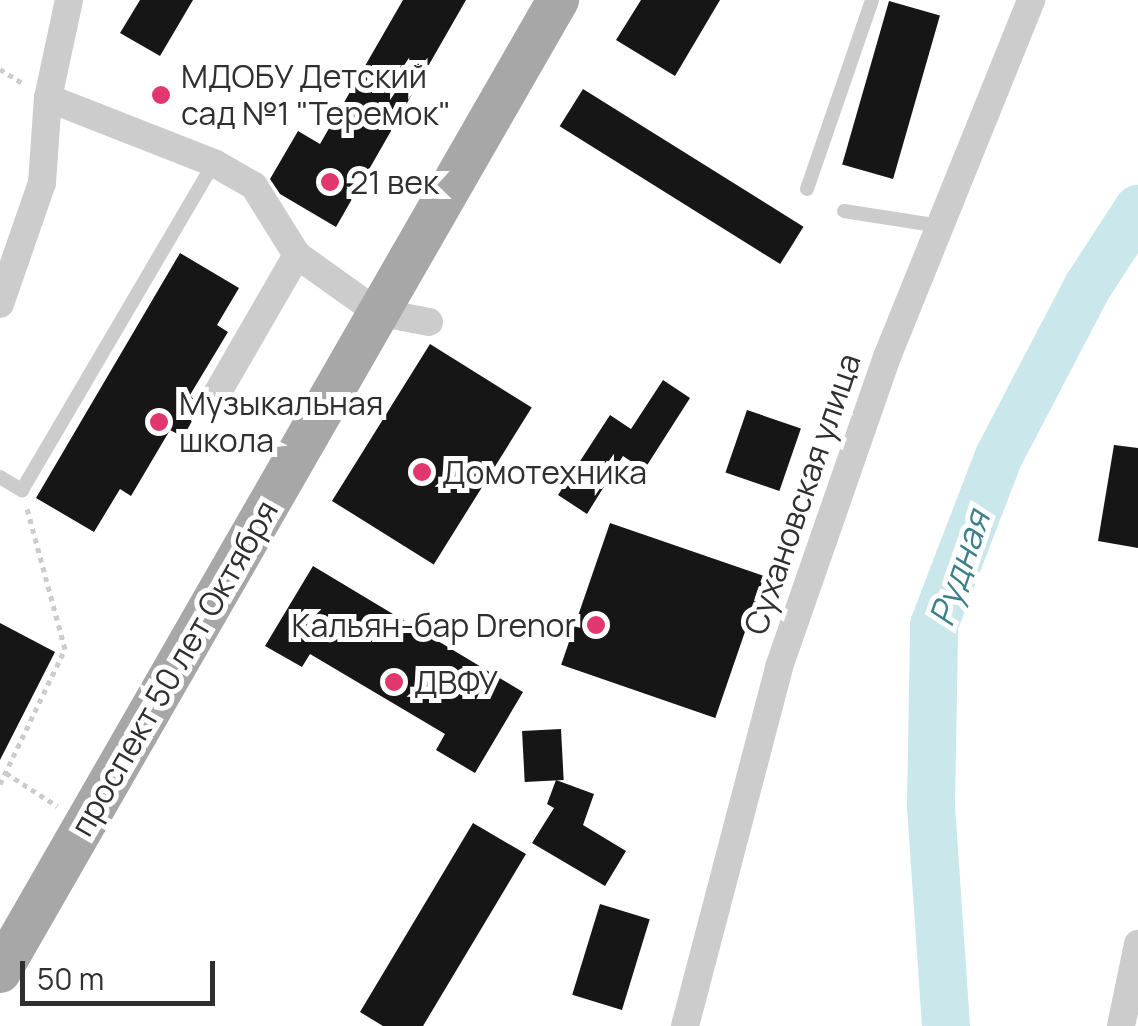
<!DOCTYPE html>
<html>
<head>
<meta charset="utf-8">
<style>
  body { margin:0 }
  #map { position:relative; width:1138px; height:1026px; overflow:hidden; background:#fff; font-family:Manrope,sans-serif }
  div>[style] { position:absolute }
  .river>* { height:48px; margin:-24px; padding:0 24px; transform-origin:24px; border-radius:24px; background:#cae7eb }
  .building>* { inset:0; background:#161616; transform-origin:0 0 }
  .path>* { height:5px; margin-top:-2.5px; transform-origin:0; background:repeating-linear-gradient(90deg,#ccc 0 5px,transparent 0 10px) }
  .service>* { height:14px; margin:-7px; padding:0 7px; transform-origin:7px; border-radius:7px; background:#ccc }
  .minor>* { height:28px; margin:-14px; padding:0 14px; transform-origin:14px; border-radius:14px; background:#ccc }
  .primary>* { height:42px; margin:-21px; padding:0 21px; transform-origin:21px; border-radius:21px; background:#a7a7a7 }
  .dots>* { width:28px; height:28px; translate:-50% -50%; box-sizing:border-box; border:5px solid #fff; border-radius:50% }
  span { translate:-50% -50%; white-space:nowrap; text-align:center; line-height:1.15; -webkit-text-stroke:10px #fff; paint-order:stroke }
  .poi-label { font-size:32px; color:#2f2f2f }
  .left { translate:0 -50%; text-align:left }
  .right { translate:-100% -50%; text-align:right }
  .street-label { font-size:32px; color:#2f2f2f }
  .water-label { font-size:35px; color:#3c808a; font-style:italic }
  .scale { position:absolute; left:20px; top:961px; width:195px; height:45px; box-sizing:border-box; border:5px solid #2f2f2f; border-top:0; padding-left:12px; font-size:30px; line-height:35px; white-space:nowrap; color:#2f2f2f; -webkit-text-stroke:8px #fff; paint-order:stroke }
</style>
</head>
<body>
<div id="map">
  <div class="river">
    <i style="left:946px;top:1026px;width:222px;rotate:-93.9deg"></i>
    <i style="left:931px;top:805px;width:180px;rotate:-89deg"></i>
    <i style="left:934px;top:625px;width:181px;rotate:-69deg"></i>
    <i style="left:999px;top:456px;width:192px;rotate:-62.4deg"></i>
    <i style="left:1088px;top:286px;width:92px;rotate:-57deg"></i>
  </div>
  <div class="building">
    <i style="clip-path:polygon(140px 0,193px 0,160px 56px,120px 33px)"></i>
    <i style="clip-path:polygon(403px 0,466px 0,336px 227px,280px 194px,270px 179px,298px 131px,320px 144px)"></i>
    <i style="clip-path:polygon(641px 0,720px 0,675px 76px,616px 40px)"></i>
    <i style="left:889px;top:1px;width:53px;height:170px;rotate:16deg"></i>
    <i style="left:583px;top:89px;width:260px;height:44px;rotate:32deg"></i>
    <i style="clip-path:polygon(180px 253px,239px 288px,217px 325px,228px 332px,190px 395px,200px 407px,183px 437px,170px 430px,131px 496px,120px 489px,94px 532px,36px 498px)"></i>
    <i style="left:430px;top:344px;width:120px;height:185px;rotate:32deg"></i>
    <i style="clip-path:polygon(663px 380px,690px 398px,644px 470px,623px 456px,587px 514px,558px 495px,610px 415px,631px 429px)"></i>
    <i style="left:747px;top:410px;width:57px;height:66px;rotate:19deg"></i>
    <i style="clip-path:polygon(1114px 445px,1138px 448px,1138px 548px,1098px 541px)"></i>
    <i style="left:610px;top:523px;width:163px;height:150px;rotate:19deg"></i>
    <i style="clip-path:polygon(313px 566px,523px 692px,475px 773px,436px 750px,445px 734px,310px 654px,302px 667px,265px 646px)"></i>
    <i style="clip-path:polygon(0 623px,55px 652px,0 760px)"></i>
    <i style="left:561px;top:729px;width:51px;height:39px;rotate:87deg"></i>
    <i style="clip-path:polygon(556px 780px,594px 794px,583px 825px,626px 851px,605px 886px,532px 843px,554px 808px,547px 804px)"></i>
    <i style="clip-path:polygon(473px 823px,526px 854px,423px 1026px,383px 1026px,360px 1012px)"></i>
    <i style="left:600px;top:904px;width:52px;height:95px;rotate:17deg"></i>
  </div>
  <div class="path">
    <i style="left:0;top:69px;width:28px;rotate:32deg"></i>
    <i style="left:6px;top:773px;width:61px;rotate:32.9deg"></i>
    <i style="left:0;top:784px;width:150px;rotate:-64.3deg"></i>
    <i style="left:65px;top:649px;width:146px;rotate:-105.1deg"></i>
  </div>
  <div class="service">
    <i style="left:807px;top:189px;width:200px;rotate:-71deg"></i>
    <i style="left:844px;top:211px;width:97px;rotate:8.9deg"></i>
    <i style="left:0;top:477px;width:26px;rotate:31deg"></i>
    <i style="left:22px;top:490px;width:379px;rotate:-59.6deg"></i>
  </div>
  <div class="minor">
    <i style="left:48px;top:98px;width:178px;rotate:21.4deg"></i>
    <i style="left:214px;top:163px;width:46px;rotate:29.9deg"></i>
    <i style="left:254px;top:186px;width:81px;rotate:58.1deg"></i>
    <i style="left:297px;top:255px;width:98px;rotate:35.5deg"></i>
    <i style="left:377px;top:312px;width:53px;rotate:10.9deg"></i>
    <i style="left:0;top:304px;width:128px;rotate:-70.9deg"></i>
    <i style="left:42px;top:183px;width:85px;rotate:-86deg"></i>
    <i style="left:48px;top:98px;width:100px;rotate:-77.9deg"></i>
    <i style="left:215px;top:397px;width:164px;rotate:-60deg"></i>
    <i style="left:685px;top:1026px;width:371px;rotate:-75.3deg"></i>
    <i style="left:779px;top:667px;width:328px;rotate:-70.8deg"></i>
    <i style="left:887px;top:357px;width:385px;rotate:-68deg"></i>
    <i style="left:1121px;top:1026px;width:84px;rotate:-78.3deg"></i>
  </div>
  <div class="primary">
    <i style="left:0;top:972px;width:1121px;rotate:-60.14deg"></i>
  </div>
  <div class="dots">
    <i style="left:161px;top:95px;background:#e2366f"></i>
    <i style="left:330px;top:182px;background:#e2366f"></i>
    <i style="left:159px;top:422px;background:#e2366f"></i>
    <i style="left:422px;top:472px;background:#e2366f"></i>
    <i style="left:596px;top:625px;background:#e2366f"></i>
    <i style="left:394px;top:682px;background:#e2366f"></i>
  </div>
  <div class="poi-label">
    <span class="left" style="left:181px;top:95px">МДОБУ Детский<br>сад №1 "Теремок"</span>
    <span class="left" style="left:350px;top:182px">21 век</span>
    <span class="left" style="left:179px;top:422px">Музыкальная<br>школа</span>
    <span class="left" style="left:442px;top:472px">Домотехника</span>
    <span class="right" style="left:576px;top:625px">Кальян-бар Drenor</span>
    <span class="left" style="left:414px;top:682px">ДВФУ</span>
  </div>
  <div class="street-label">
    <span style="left:802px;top:494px;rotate:-71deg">Сухановская улица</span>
    <span style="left:174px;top:668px;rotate:-60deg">проспект 50 лет Октября</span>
  </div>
  <div class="water-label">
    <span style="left:959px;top:568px;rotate:-71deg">Рудная</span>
  </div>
  <div class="scale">50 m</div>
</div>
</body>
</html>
